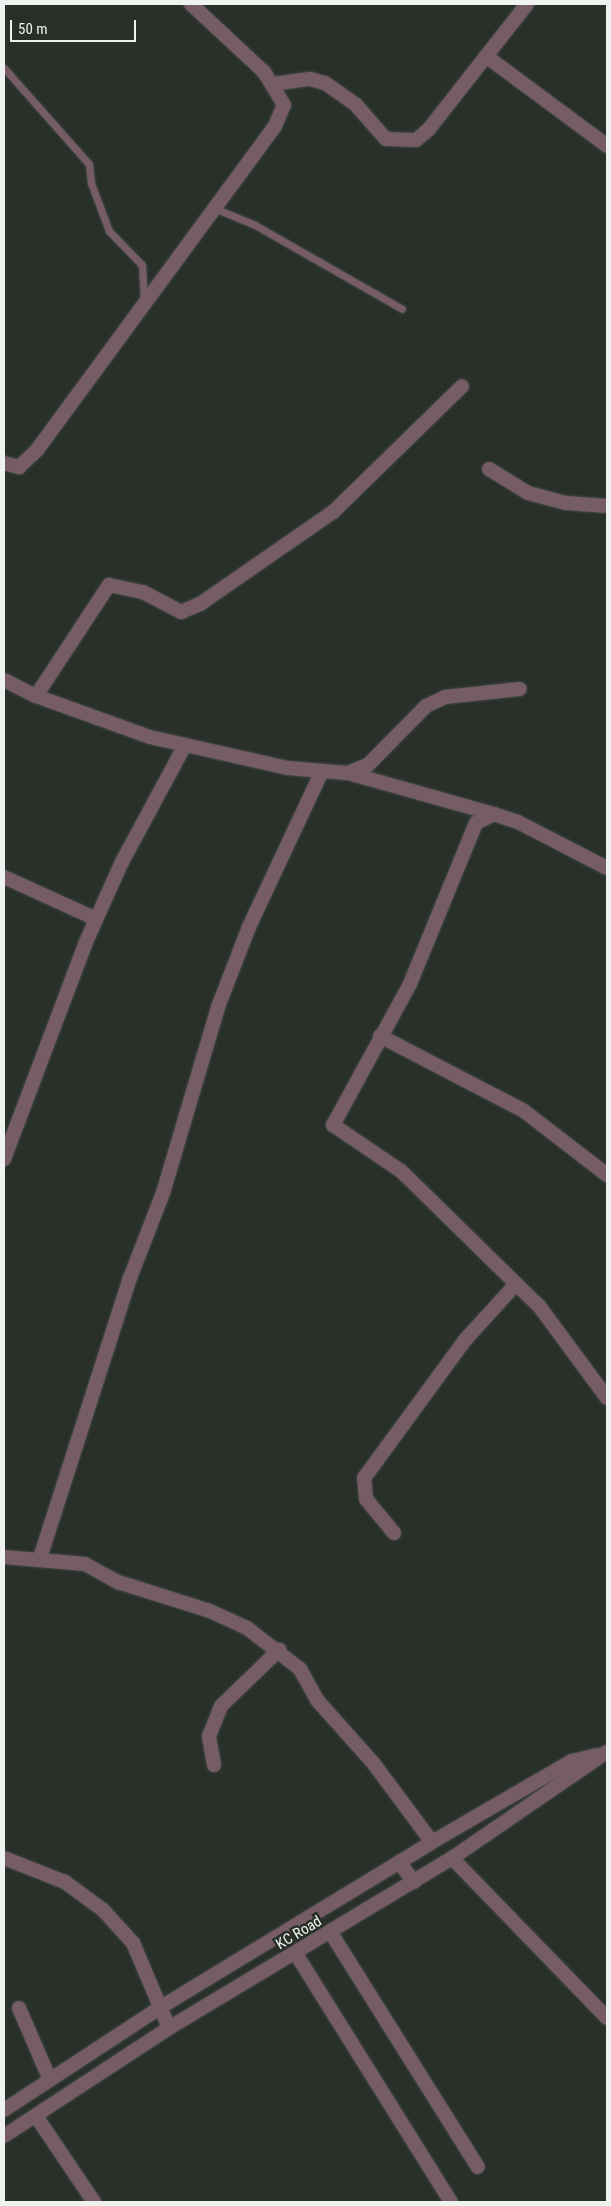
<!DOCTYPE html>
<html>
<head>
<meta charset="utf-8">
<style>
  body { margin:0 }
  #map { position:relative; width:611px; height:2206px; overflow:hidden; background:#29302a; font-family:"Roboto Condensed",sans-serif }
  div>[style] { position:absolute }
  .roads { filter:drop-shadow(0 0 1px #454b46) drop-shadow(0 0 1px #454b46) }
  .service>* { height:7px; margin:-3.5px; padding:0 3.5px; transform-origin:3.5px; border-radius:3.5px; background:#765c66 }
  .minor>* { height:14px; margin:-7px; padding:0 7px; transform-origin:7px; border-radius:7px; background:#765c66 }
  span { translate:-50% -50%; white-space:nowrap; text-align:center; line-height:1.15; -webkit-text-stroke:5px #29302a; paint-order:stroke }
  .street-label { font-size:15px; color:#eff3ef }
  .frame { position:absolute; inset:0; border:5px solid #eff3ef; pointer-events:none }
  .scale { position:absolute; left:10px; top:20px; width:126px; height:22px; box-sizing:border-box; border:2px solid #eff3ef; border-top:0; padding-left:6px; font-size:15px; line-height:18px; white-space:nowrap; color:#eff3ef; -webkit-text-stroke:4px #29302a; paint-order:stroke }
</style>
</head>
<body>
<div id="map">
  <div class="roads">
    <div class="service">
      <i style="left:4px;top:68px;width:128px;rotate:48.5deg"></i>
      <i style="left:89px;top:164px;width:19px;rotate:84deg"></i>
      <i style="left:91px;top:183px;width:51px;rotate:69.4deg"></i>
      <i style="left:109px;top:231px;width:47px;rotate:45.9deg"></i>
      <i style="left:142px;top:265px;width:37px;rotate:87deg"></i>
      <i style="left:214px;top:208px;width:44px;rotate:22.5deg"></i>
      <i style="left:255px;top:225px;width:169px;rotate:29.7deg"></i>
    </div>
    <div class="minor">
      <i style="left:486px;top:56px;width:151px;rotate:36.6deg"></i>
      <i style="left:273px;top:84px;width:37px;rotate:-8deg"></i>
      <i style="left:310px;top:79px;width:16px;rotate:15deg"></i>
      <i style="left:325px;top:83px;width:38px;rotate:35deg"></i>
      <i style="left:356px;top:105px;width:45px;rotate:48.6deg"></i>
      <i style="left:386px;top:139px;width:30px;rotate:2deg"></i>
      <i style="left:416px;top:140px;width:17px;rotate:-40deg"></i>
      <i style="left:429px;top:129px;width:159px;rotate:-51.9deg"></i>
      <i style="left:4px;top:463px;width:16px;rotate:15deg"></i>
      <i style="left:19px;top:467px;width:25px;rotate:-43deg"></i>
      <i style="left:37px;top:450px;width:402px;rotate:-53.7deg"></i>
      <i style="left:275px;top:126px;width:23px;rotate:-67deg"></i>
      <i style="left:284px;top:105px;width:39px;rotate:-121deg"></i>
      <i style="left:264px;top:72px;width:100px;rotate:-137deg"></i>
      <i style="left:489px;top:469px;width:46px;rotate:31.6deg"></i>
      <i style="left:528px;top:493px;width:39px;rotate:15deg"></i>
      <i style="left:566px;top:503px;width:41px;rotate:4.2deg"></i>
      <i style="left:4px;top:680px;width:36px;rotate:27deg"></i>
      <i style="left:36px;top:696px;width:121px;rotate:19.8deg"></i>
      <i style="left:150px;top:737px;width:141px;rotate:12.7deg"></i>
      <i style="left:288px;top:768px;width:59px;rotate:4.8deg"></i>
      <i style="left:347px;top:773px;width:22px;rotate:-21deg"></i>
      <i style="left:368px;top:765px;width:83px;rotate:-45.5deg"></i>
      <i style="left:426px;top:706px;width:21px;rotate:-25deg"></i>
      <i style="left:445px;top:697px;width:75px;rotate:-6.1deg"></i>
      <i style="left:36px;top:696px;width:133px;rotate:-56.7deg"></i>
      <i style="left:109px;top:585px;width:35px;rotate:12deg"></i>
      <i style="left:143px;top:592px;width:43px;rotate:27.8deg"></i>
      <i style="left:181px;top:612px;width:21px;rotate:-23deg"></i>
      <i style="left:200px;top:604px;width:162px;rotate:-34.7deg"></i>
      <i style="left:333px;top:512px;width:180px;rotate:-44.3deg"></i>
      <i style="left:348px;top:773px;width:152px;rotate:15.7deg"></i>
      <i style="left:607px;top:868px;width:100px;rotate:-152.7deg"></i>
      <i style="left:518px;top:822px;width:25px;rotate:-162deg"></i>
      <i style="left:494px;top:814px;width:20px;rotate:153deg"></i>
      <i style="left:476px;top:823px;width:174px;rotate:112.3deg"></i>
      <i style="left:410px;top:984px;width:161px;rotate:118.6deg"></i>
      <i style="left:333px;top:1125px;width:82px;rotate:34.1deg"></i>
      <i style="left:401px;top:1171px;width:193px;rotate:44.4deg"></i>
      <i style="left:539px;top:1306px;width:114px;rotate:53.5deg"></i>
      <i style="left:4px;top:877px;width:101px;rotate:24.5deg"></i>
      <i style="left:380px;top:1036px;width:162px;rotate:27.5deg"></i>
      <i style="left:524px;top:1111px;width:105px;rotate:37.6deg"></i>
      <i style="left:4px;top:1159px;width:232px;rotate:-69.3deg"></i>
      <i style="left:86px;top:942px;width:88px;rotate:-65.8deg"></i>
      <i style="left:122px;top:862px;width:133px;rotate:-61.7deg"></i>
      <i style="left:394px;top:1533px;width:44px;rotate:-129.5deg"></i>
      <i style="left:366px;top:1499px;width:21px;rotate:-95deg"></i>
      <i style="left:364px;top:1478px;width:171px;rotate:-53.8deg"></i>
      <i style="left:465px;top:1340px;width:74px;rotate:-47.7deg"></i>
      <i style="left:4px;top:1557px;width:81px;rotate:4.9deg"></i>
      <i style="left:85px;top:1564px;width:38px;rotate:29deg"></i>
      <i style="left:118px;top:1582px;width:96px;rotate:17.5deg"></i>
      <i style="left:210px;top:1611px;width:41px;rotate:24.7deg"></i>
      <i style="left:247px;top:1628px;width:67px;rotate:37.7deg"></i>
      <i style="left:300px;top:1669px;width:35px;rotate:61deg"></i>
      <i style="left:317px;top:1700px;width:86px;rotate:48.3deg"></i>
      <i style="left:374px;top:1764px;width:97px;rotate:53.4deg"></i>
      <i style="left:40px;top:1558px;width:294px;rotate:-72.2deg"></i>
      <i style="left:130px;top:1278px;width:91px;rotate:-68.8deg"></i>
      <i style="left:163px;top:1193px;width:194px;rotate:-73.5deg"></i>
      <i style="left:218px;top:1007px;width:86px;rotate:-68.8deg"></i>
      <i style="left:249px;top:927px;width:172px;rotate:-64.9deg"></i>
      <i style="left:214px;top:1765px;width:29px;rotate:-100deg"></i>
      <i style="left:209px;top:1736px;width:32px;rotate:-68deg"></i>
      <i style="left:221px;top:1706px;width:81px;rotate:-44deg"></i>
      <i style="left:4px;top:1858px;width:66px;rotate:21.5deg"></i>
      <i style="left:65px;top:1882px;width:47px;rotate:36.4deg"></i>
      <i style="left:103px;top:1910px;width:45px;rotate:47.7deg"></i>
      <i style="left:133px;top:1943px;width:92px;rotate:67deg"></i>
      <i style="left:452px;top:1858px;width:223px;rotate:45.9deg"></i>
      <i style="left:399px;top:1862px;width:25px;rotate:53deg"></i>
      <i style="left:331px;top:1933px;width:276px;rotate:57.9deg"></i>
      <i style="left:296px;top:1954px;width:292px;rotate:58deg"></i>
      <i style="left:19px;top:2008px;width:78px;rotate:66.7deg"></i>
      <i style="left:4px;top:2110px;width:188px;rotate:-33.3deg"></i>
      <i style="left:161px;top:2007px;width:317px;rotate:-31.3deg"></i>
      <i style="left:432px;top:1842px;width:162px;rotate:-30.1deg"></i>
      <i style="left:572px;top:1761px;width:26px;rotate:-13deg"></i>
      <i style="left:36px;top:2116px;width:104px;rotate:56deg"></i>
      <i style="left:4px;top:2136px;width:197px;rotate:-33.2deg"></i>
      <i style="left:169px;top:2028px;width:330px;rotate:-31deg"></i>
      <i style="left:452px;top:1858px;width:188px;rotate:-34.4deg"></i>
    </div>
  </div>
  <div class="street-label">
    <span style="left:299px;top:1933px;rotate:-31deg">KC Road</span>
  </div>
  <div class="frame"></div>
  <div class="scale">50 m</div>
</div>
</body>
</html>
